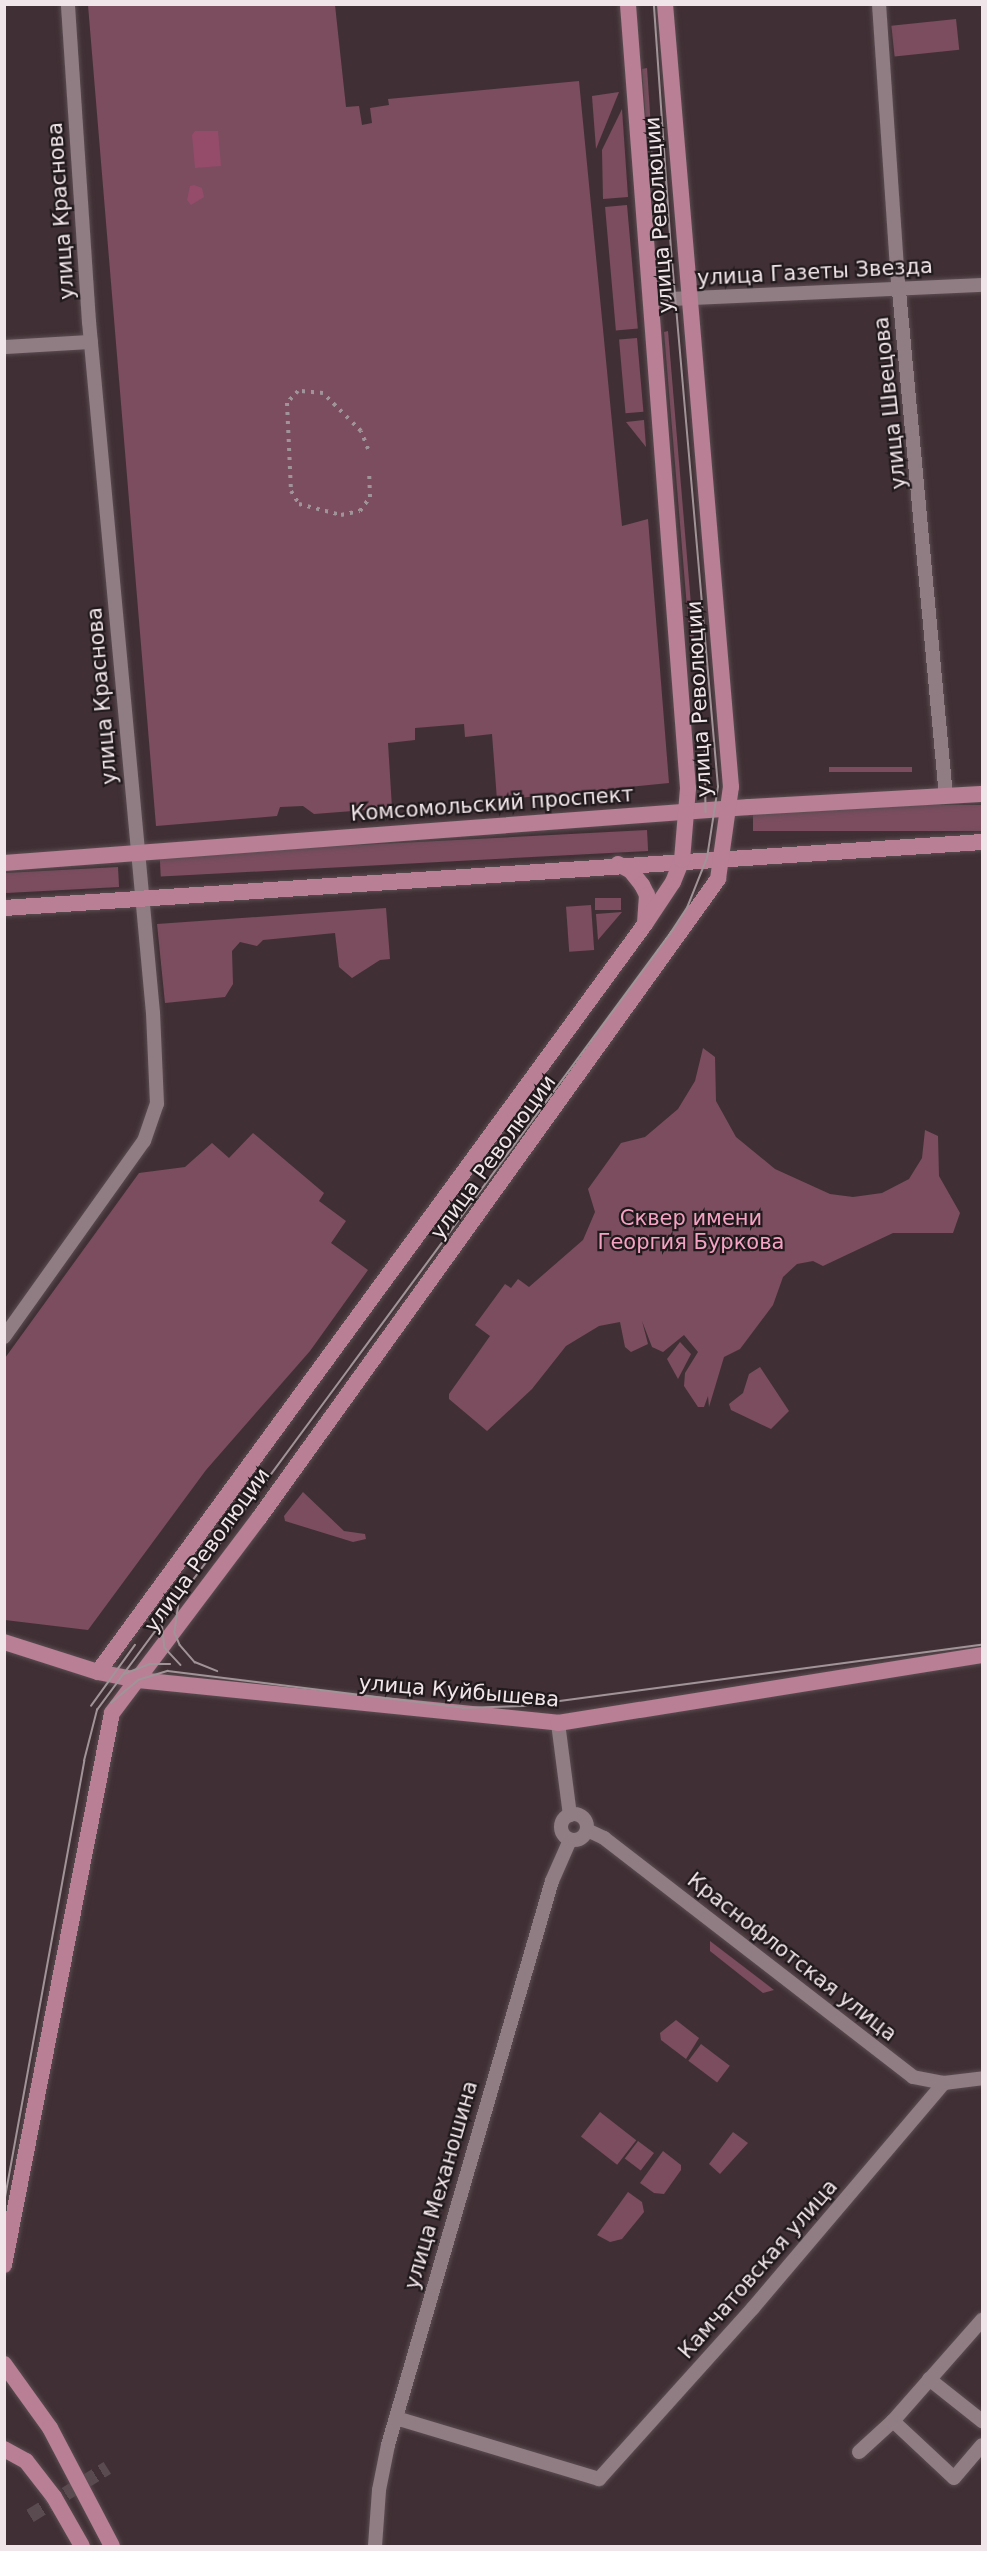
<!DOCTYPE html>
<html>
<head>
<meta charset="utf-8">
<style>
  body { margin:0 }
  #map { position:relative; width:987px; height:2551px; overflow:hidden; background:#403035; font-family:"DejaVu Sans",sans-serif }
  div>[style] { position:absolute }
  .green>* { inset:0; background:#7b4d5f; transform-origin:0 0 }
  .water>* { inset:0; background:#954c6a }
  .minor-tunnel>* { height:14px; margin-top:-7px; transform-origin:0; background:repeating-linear-gradient(90deg,#5a4b50 0 14px,transparent 0 21px) }
  .roads { filter:drop-shadow(0 0 2px #5b4d52) drop-shadow(0 0 2px #5b4d52) }
  .minor>* { height:14px; margin:-7px; padding:0 7px; transform-origin:7px; border-radius:7px; background:#907d84 }
  .minor>.ring { margin:-7px; padding:0; box-sizing:content-box; background:none; border:14px solid #907d84; border-radius:50% }
  .major>* { height:16px; margin:-8px; padding:0 8px; transform-origin:8px; border-radius:8px; background:#b87f95 }
  .tram>* { height:1.5px; margin:-0.75px; padding:0 0.75px; transform-origin:0.75px; border-radius:0.75px; background:#a19498 }
  .rail>* { height:4px; margin-top:-2px; transform-origin:0; background:repeating-linear-gradient(90deg,#a19498 0 3px,transparent 0 9px) }
  span { translate:-50% -50%; white-space:nowrap; text-align:center; line-height:1.15; -webkit-text-stroke:4.5px #211a1d; paint-order:stroke }
  .street-label { font-size:21px; color:#f0e5e9 }
  .park-label { font-size:21px; color:#f6a2c2 }
  .frame { position:absolute; inset:0; border:6px solid #f0e5e9; pointer-events:none }
</style>
</head>
<body>
<div id="map">
  <div class="green">
    <i style="clip-path:polygon(88px 5px,335px 5px,346px 107px,359px 106px,362px 125px,372px 123px,370px 108px,389px 105px,388px 99px,579px 81px,622px 526px,648px 519px,669px 783px,497px 800px,492px 734px,465px 737px,464px 724px,415px 728px,415px 740px,388px 743px,392px 808px,314px 814px,303px 806px,280px 807px,277px 816px,156px 826px)"></i>
    <i style="left:956px;top:19px;width:31px;height:65px;rotate:84deg"></i>
    <i style="clip-path:polygon(647px 68px,653px 159px,647px 135px,642px 69px)"></i>
    <i style="clip-path:polygon(619px 92px,596px 149px,592px 96px)"></i>
    <i style="clip-path:polygon(622px 109px,628px 197px,603px 199px,602px 150px)"></i>
    <i style="left:627px;top:205px;width:124px;height:22px;rotate:85deg"></i>
    <i style="clip-path:polygon(668px 331px,696px 664px,689px 632px,664px 332px)"></i>
    <i style="left:637px;top:338px;width:74px;height:18px;rotate:85deg"></i>
    <i style="clip-path:polygon(644px 420px,646px 447px,626px 422px)"></i>
    <i style="left:912px;top:767px;width:5px;height:83px;rotate:90deg"></i>
    <i style="left:982px;top:805px;width:26px;height:229px;rotate:90deg"></i>
    <i style="left:647px;top:830px;width:21px;height:488px;rotate:87deg"></i>
    <i style="left:118px;top:867px;width:20px;height:113px;rotate:87deg"></i>
    <i style="left:621px;top:898px;width:12px;height:26px;rotate:90deg"></i>
    <i style="left:591px;top:905px;width:45px;height:25px;rotate:86deg"></i>
    <i style="clip-path:polygon(386px 908px,390px 959px,380px 960px,352px 978px,339px 967px,335px 933px,263px 940px,257px 946px,240px 942px,232px 951px,233px 984px,225px 997px,165px 1003px,157px 924px)"></i>
    <i style="clip-path:polygon(622px 912px,598px 940px,596px 914px)"></i>
    <i style="clip-path:polygon(703px 1048px,715px 1057px,716px 1101px,736px 1137px,775px 1169px,830px 1194px,853px 1197px,882px 1193px,909px 1179px,922px 1158px,925px 1130px,938px 1136px,939px 1176px,960px 1213px,953px 1233px,893px 1233px,823px 1266px,813px 1261px,797px 1264px,783px 1277px,773px 1305px,740px 1349px,724px 1357px,709px 1407px,708px 1396px,704px 1407px,698px 1407px,684px 1386px,685px 1373px,698px 1352px,684px 1335px,663px 1352px,652px 1347px,642px 1321px,648px 1344px,631px 1352px,625px 1347px,620px 1322px,599px 1326px,566px 1346px,532px 1389px,487px 1431px,449px 1399px,449px 1394px,490px 1336px,475px 1325px,505px 1284px,511px 1288px,518px 1279px,529px 1287px,583px 1240px,595px 1212px,588px 1189px,621px 1143px,645px 1137px,678px 1109px,695px 1081px)"></i>
    <i style="clip-path:polygon(253px 1133px,324px 1193px,319px 1201px,346px 1221px,331px 1243px,368px 1270px,310px 1351px,206px 1470px,88px 1630px,5px 1620px,5px 1358px,139px 1173px,185px 1167px,212px 1143px,229px 1158px)"></i>
    <i style="clip-path:polygon(680px 1342px,691px 1354px,678px 1379px,667px 1359px)"></i>
    <i style="clip-path:polygon(760px 1367px,789px 1411px,771px 1429px,731px 1410px,729px 1404px,743px 1393px,749px 1374px)"></i>
    <i style="clip-path:polygon(303px 1492px,344px 1531px,365px 1534px,366px 1539px,353px 1542px,285px 1521px,284px 1516px)"></i>
    <i style="clip-path:polygon(710px 1941px,774px 1990px,763px 1993px,710px 1951px)"></i>
    <i style="clip-path:polygon(676px 2020px,699px 2038px,686px 2059px,661px 2040px,660px 2033px)"></i>
    <i style="left:701px;top:2044px;width:36px;height:21px;rotate:37deg"></i>
    <i style="left:600px;top:2112px;width:46px;height:31px;rotate:38deg"></i>
    <i style="clip-path:polygon(733px 2132px,748px 2143px,720px 2174px,709px 2164px)"></i>
    <i style="left:638px;top:2141px;width:20px;height:22px;rotate:37deg"></i>
    <i style="clip-path:polygon(663px 2151px,681px 2165px,681px 2170px,664px 2194px,654px 2193px,640px 2183px)"></i>
    <i style="clip-path:polygon(628px 2192px,642px 2202px,644px 2212px,622px 2239px,610px 2242px,597px 2235px)"></i>
  </div>
  <div class="water">
    <i style="clip-path:polygon(195px 131px,218px 131px,221px 166px,195px 168px,192px 135px)"></i>
    <i style="clip-path:polygon(194px 185px,202px 188px,204px 197px,191px 205px,187px 200px,190px 186px)"></i>
  </div>
  <div class="minor-tunnel">
    <i style="left:30px;top:2516px;width:91px;rotate:-31.9deg"></i>
  </div>
  <div class="roads">
    <div class="minor">
      <i style="left:879px;top:4px;width:277px;rotate:86.1deg"></i>
      <i style="left:898px;top:280px;width:518px;rotate:84.69deg"></i>
      <i style="left:650px;top:300px;width:332px;rotate:-2.6deg"></i>
      <i style="left:4px;top:347px;width:87px;rotate:-3.3deg"></i>
      <i style="left:4px;top:1337px;width:241px;rotate:-54.5deg"></i>
      <i style="left:144px;top:1141px;width:39px;rotate:-71deg"></i>
      <i style="left:157px;top:1104px;width:91px;rotate:-92.5deg"></i>
      <i style="left:153px;top:1013px;width:694px;rotate:-95.29deg"></i>
      <i style="left:89px;top:322px;width:319px;rotate:-93.8deg"></i>
      <i style="left:558px;top:1723px;width:93px;rotate:82.6deg"></i>
      <i class="ring" style="left:561px;top:1814px;width:12px;height:12px"></i>
      <i style="left:587px;top:1830px;width:19px;rotate:25deg"></i>
      <i style="left:604px;top:1838px;width:391px;rotate:37.7deg"></i>
      <i style="left:913px;top:2077px;width:32px;rotate:11deg"></i>
      <i style="left:944px;top:2083px;width:38px;rotate:-7deg"></i>
      <i style="left:929px;top:2379px;width:68px;rotate:38.4deg"></i>
      <i style="left:396px;top:2418px;width:212px;rotate:16.7deg"></i>
      <i style="left:599px;top:2479px;width:230px;rotate:-48deg"></i>
      <i style="left:753px;top:2308px;width:295px;rotate:-49.7deg"></i>
      <i style="left:893px;top:2421px;width:83px;rotate:43.1deg"></i>
      <i style="left:954px;top:2478px;width:43px;rotate:-49.7deg"></i>
      <i style="left:859px;top:2452px;width:46px;rotate:-42.4deg"></i>
      <i style="left:893px;top:2421px;width:135px;rotate:-48.6deg"></i>
      <i style="left:375px;top:2546px;width:56px;rotate:-85.9deg"></i>
      <i style="left:379px;top:2490px;width:46px;rotate:-78.7deg"></i>
      <i style="left:388px;top:2445px;width:587px;rotate:-73.79deg"></i>
      <i style="left:552px;top:1881px;width:45px;rotate:-66.3deg"></i>
    </div>
    <div class="major">
      <i style="left:4px;top:863px;width:747px;rotate:-4.3deg"></i>
      <i style="left:749px;top:807px;width:233px;rotate:-3.2deg"></i>
      <i style="left:618px;top:864px;width:15px;rotate:28deg"></i>
      <i style="left:631px;top:871px;width:18px;rotate:52deg"></i>
      <i style="left:642px;top:885px;width:11px;rotate:63deg"></i>
      <i style="left:647px;top:895px;width:28px;rotate:94deg"></i>
      <i style="left:4px;top:908px;width:980px;rotate:-3.86deg"></i>
      <i style="left:4px;top:1642px;width:99px;rotate:17.7deg"></i>
      <i style="left:98px;top:1672px;width:41px;rotate:11.3deg"></i>
      <i style="left:138px;top:1680px;width:422px;rotate:5.8deg"></i>
      <i style="left:558px;top:1723px;width:429px;rotate:-9.1deg"></i>
      <i style="left:98px;top:1672px;width:927px;rotate:-53.82deg"></i>
      <i style="left:645px;top:924px;width:50px;rotate:-56.3deg"></i>
      <i style="left:673px;top:882px;width:24px;rotate:-68deg"></i>
      <i style="left:682px;top:860px;width:72px;rotate:-85.2deg"></i>
      <i style="left:688px;top:788px;width:786px;rotate:-94.38deg"></i>
      <i style="left:4px;top:2265px;width:562px;rotate:-78.93deg"></i>
      <i style="left:112px;top:1713px;width:244px;rotate:-53deg"></i>
      <i style="left:259px;top:1518px;width:787px;rotate:-54.31deg"></i>
      <i style="left:718px;top:879px;width:93px;rotate:-82deg"></i>
      <i style="left:731px;top:787px;width:786px;rotate:-94.82deg"></i>
      <i style="left:4px;top:2364px;width:79px;rotate:54.3deg"></i>
      <i style="left:50px;top:2428px;width:133px;rotate:62.3deg"></i>
      <i style="left:4px;top:2449px;width:25px;rotate:29deg"></i>
      <i style="left:26px;top:2461px;width:46px;rotate:52.1deg"></i>
      <i style="left:54px;top:2497px;width:56px;rotate:60.3deg"></i>
    </div>
  </div>
  <div class="tram">
    <i style="left:705px;top:740px;width:72px;rotate:89.2deg"></i>
    <i style="left:179px;top:1603px;width:30px;rotate:98deg"></i>
    <i style="left:175px;top:1633px;width:13px;rotate:67deg"></i>
    <i style="left:180px;top:1645px;width:23px;rotate:49deg"></i>
    <i style="left:195px;top:1662px;width:24px;rotate:22deg"></i>
    <i style="left:162px;top:1621px;width:27px;rotate:84deg"></i>
    <i style="left:165px;top:1648px;width:23px;rotate:47deg"></i>
    <i style="left:124px;top:1674px;width:28px;rotate:-21deg"></i>
    <i style="left:150px;top:1664px;width:20px"></i>
    <i style="left:111px;top:1703px;width:35px;rotate:-40deg"></i>
    <i style="left:138px;top:1680px;width:31px;rotate:-17deg"></i>
    <i style="left:168px;top:1671px;width:297px;rotate:7.1deg"></i>
    <i style="left:463px;top:1708px;width:60px;rotate:-1.9deg"></i>
    <i style="left:523px;top:1706px;width:463px;rotate:-7.6deg"></i>
    <i style="left:91px;top:1706px;width:75px;rotate:-54.2deg"></i>
    <i style="left:4px;top:2203px;width:449px;rotate:-79.7deg"></i>
    <i style="left:84px;top:1761px;width:53px;rotate:-75.7deg"></i>
    <i style="left:97px;top:1710px;width:965px;rotate:-53.56deg"></i>
    <i style="left:670px;top:934px;width:31px;rotate:-57deg"></i>
    <i style="left:687px;top:908px;width:54px;rotate:-68.2deg"></i>
    <i style="left:707px;top:858px;width:72px;rotate:-81.2deg"></i>
    <i style="left:718px;top:787px;width:539px;rotate:-95deg"></i>
    <i style="left:671px;top:250px;width:247px;rotate:-94deg"></i>
  </div>
  <div class="rail">
    <i style="left:368px;top:449px;width:19px;rotate:-111deg"></i>
    <i style="left:361px;top:431px;width:54px;rotate:-135deg"></i>
    <i style="left:323px;top:393px;width:25px;rotate:-175deg"></i>
    <i style="left:298px;top:391px;width:16px;rotate:133deg"></i>
    <i style="left:287px;top:403px;width:88px;rotate:87.4deg"></i>
    <i style="left:291px;top:491px;width:15px;rotate:58deg"></i>
    <i style="left:299px;top:504px;width:43px;rotate:14.7deg"></i>
    <i style="left:341px;top:515px;width:19px;rotate:-12deg"></i>
    <i style="left:360px;top:511px;width:17px;rotate:-54deg"></i>
    <i style="left:370px;top:497px;width:25px;rotate:-92deg"></i>
  </div>
  <div class="street-label">
    <span style="left:61px;top:211px;rotate:-94deg">улица Краснова</span>
    <span style="left:659px;top:215px;rotate:-94deg">улица Революции</span>
    <span style="left:815px;top:272px;rotate:-3deg">улица Газеты Звезда</span>
    <span style="left:890px;top:403px;rotate:-96deg">улица Швецова</span>
    <span style="left:102px;top:696px;rotate:-95deg">улица Краснова</span>
    <span style="left:699px;top:699px;rotate:-93deg">улица Революции</span>
    <span style="left:492px;top:804px;rotate:-4deg">Комсомольский проспект</span>
    <span style="left:493px;top:1157px;rotate:-54deg">улица Революции</span>
    <span style="left:207px;top:1550px;rotate:-54deg">улица Революции</span>
    <span style="left:459px;top:1691px;rotate:5deg">улица Куйбышева</span>
    <span style="left:792px;top:1957px;rotate:38deg">Краснофлотская улица</span>
    <span style="left:441px;top:2185px;rotate:-74deg">улица Механошина</span>
    <span style="left:758px;top:2269px;rotate:-49deg">Камчатовская улица</span>
  </div>
  <div class="park-label">
    <span style="left:691px;top:1230px">Сквер имени<br>Георгия Буркова</span>
  </div>
  <div class="frame"></div>
</div>
</body>
</html>
